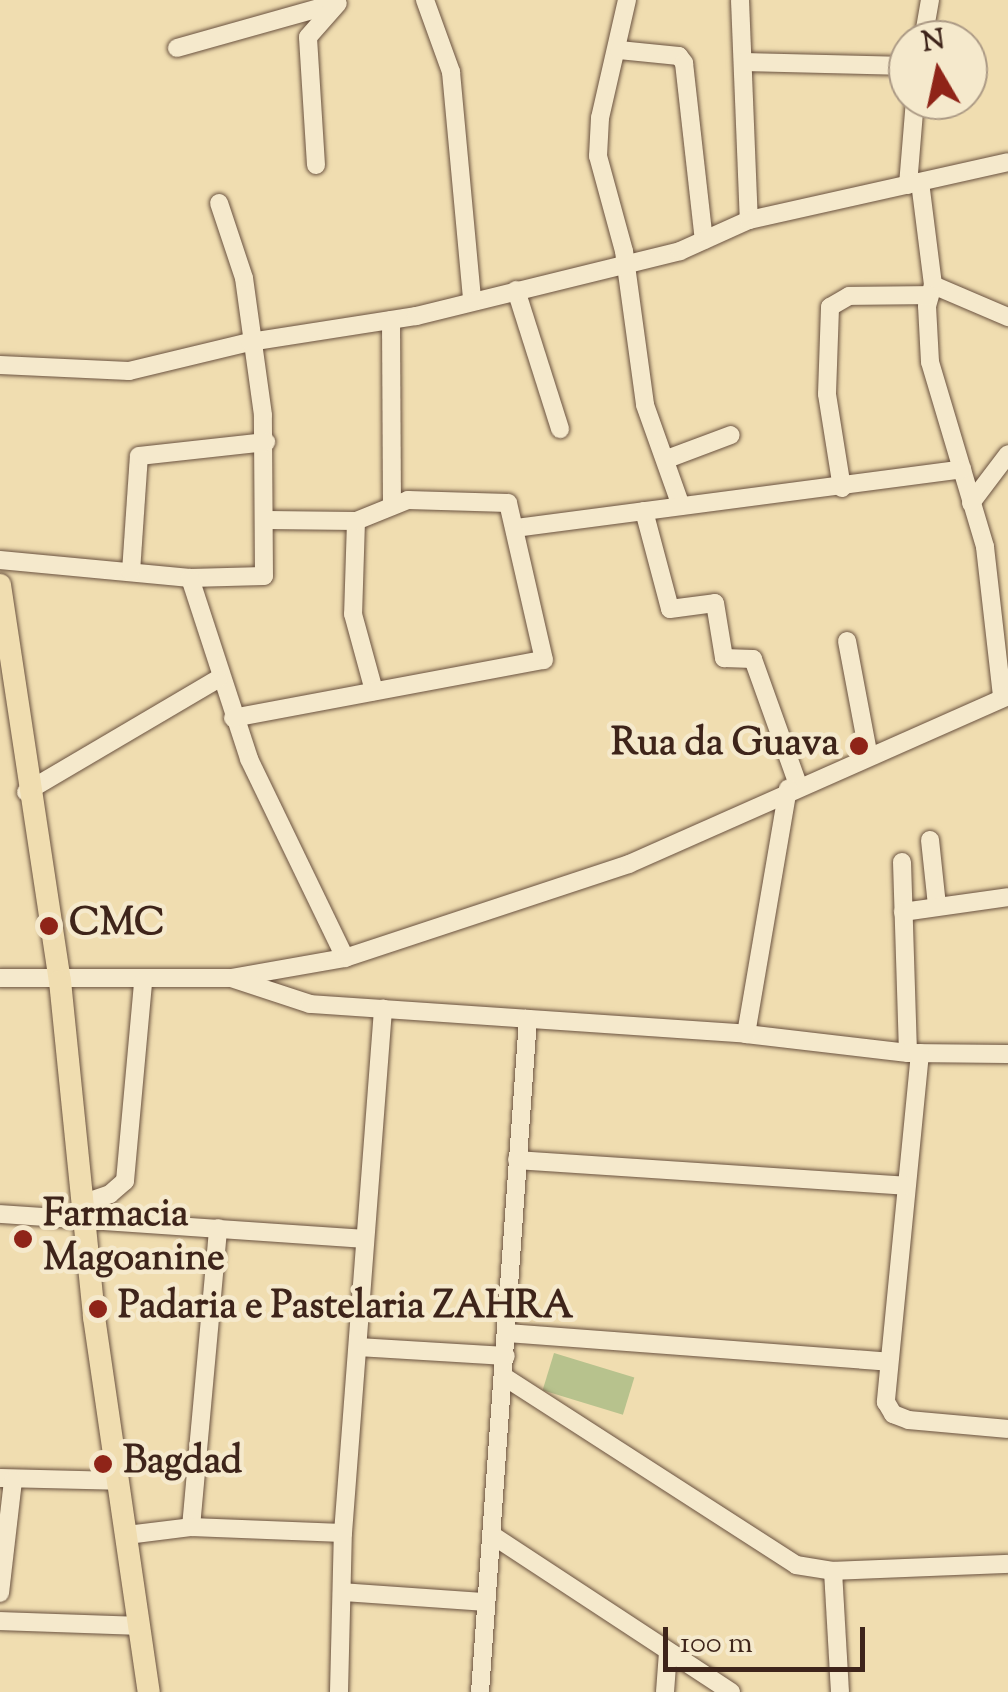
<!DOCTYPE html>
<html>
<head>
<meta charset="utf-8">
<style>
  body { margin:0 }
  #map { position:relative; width:1008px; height:1692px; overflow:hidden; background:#f0ddb0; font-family:"Sorts Mill Goudy",serif }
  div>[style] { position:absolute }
  .green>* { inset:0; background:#b7c28d; transform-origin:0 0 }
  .roads { filter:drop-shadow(0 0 2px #6a5240) drop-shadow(0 0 2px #6a5240) }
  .minor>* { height:18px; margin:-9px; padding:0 9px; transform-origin:9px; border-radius:9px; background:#f5e9cc }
  .major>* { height:22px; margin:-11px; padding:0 11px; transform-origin:11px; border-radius:11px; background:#f0ddb0 }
  .dots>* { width:28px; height:28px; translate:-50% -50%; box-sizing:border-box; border:5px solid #f5e9cc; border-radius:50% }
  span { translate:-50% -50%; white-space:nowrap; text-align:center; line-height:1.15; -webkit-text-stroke:9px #f5e9cc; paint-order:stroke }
  .poi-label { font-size:38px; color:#3e241a; font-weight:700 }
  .right { translate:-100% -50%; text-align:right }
  .left { translate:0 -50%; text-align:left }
  .north { position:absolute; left:888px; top:20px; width:100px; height:100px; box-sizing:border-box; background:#f5e9cc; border:2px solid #ac9a85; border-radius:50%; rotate:351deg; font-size:28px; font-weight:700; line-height:40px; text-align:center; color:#3e241a }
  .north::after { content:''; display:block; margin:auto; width:35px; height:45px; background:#8f2418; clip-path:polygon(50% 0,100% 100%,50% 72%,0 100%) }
  .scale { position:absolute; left:663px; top:1627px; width:202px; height:45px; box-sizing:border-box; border:5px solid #3e241a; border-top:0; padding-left:12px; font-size:30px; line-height:35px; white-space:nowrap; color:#3e241a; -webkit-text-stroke:8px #f5e9cc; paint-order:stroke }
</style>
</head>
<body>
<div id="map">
  <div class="green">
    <i style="left:554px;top:1353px;width:84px;height:39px;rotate:17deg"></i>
  </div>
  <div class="roads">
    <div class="minor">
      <i style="left:425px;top:0;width:77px;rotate:70.1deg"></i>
      <i style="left:451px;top:72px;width:229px;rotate:84.7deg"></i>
      <i style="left:627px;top:0;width:121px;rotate:102.9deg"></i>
      <i style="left:600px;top:118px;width:38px;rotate:93deg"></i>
      <i style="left:598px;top:156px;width:98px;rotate:74.7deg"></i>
      <i style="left:624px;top:251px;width:155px;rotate:82.2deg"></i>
      <i style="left:645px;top:405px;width:107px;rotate:70.4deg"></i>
      <i style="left:740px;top:0;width:220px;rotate:87.7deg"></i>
      <i style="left:923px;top:40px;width:41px;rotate:-80.1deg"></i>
      <i style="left:177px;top:48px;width:159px;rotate:-15.7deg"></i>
      <i style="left:619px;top:50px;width:60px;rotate:5.7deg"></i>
      <i style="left:679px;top:56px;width:9px;rotate:54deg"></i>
      <i style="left:684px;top:63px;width:178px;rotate:83.6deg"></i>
      <i style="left:743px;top:62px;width:165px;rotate:1.4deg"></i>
      <i style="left:316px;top:165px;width:128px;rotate:-93.6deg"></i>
      <i style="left:308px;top:37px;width:45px;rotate:-48.6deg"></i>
      <i style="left:920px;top:182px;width:104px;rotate:82.8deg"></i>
      <i style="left:933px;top:285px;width:22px;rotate:106deg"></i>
      <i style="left:927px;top:306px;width:56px;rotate:86.9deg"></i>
      <i style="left:930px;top:362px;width:193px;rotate:73.4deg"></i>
      <i style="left:985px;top:547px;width:151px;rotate:83.5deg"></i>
      <i style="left:908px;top:185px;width:85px;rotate:-85.3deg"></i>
      <i style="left:933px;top:285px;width:82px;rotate:23.1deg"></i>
      <i style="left:516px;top:290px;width:146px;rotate:72.4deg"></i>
      <i style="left:391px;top:320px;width:183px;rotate:89.7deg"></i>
      <i style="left:0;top:365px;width:129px;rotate:2.7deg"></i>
      <i style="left:129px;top:371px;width:124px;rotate:-13.5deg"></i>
      <i style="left:250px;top:342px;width:168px;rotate:-8.9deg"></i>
      <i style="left:416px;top:316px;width:272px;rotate:-13.8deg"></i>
      <i style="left:680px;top:251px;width:76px;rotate:-24.2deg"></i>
      <i style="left:749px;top:220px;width:265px;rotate:-12.6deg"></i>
      <i style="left:667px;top:459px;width:68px;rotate:-20.6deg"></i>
      <i style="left:842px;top:488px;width:95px;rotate:-99.1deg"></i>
      <i style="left:827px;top:394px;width:87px;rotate:-88deg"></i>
      <i style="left:830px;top:307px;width:22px;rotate:-30deg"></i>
      <i style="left:849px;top:296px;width:80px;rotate:-0.7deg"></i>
      <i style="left:971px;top:503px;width:61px;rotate:-52.9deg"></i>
      <i style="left:644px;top:511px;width:101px;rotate:75.1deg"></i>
      <i style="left:670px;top:609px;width:45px;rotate:-7.6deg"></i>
      <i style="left:715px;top:603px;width:56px;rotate:80.7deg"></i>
      <i style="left:724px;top:658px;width:29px;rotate:2deg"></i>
      <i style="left:753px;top:659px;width:134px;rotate:70.3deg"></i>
      <i style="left:356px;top:521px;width:93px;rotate:91.8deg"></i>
      <i style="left:353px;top:614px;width:80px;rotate:74.7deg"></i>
      <i style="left:516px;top:528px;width:450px;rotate:-7.5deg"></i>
      <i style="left:0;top:560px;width:191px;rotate:5.4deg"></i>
      <i style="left:190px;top:578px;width:74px;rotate:-1.5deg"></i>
      <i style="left:264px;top:576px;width:161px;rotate:-90.4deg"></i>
      <i style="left:263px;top:415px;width:138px;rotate:-97.9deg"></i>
      <i style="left:244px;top:278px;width:79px;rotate:-108.4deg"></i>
      <i style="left:131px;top:572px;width:116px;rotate:-86.1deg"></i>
      <i style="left:139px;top:456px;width:128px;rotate:-6.3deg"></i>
      <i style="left:190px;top:578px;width:190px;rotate:71.9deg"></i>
      <i style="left:249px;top:759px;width:221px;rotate:64.2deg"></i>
      <i style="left:847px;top:641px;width:113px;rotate:79.3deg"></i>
      <i style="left:233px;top:718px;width:316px;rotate:-10.6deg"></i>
      <i style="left:544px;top:660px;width:161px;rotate:-102.9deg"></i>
      <i style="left:508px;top:503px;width:100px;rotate:-178.3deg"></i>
      <i style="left:408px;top:500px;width:56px;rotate:158deg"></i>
      <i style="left:356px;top:521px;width:89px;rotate:-179.4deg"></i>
      <i style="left:26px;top:792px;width:223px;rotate:-30.5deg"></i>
      <i style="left:930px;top:840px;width:65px;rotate:83.9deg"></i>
      <i style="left:902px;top:862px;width:191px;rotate:88.2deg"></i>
      <i style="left:903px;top:912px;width:106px;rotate:-8.1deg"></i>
      <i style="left:0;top:978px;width:231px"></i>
      <i style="left:231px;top:978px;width:116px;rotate:-10deg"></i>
      <i style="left:345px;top:958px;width:299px;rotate:-18.3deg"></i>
      <i style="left:629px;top:864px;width:415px;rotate:-23.9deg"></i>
      <i style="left:231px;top:978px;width:83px;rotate:18.2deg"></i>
      <i style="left:310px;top:1004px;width:437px;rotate:3.9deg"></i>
      <i style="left:746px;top:1034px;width:163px;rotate:6.7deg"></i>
      <i style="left:908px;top:1053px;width:100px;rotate:0.6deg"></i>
      <i style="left:746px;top:1034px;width:249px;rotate:-80.3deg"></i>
      <i style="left:920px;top:1053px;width:351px;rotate:95.6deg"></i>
      <i style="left:886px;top:1402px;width:14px;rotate:60deg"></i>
      <i style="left:893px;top:1414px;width:17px;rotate:21deg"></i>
      <i style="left:909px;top:1420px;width:99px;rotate:5.2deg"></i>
      <i style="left:517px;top:1160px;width:388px;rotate:3.8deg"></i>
      <i style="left:81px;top:1204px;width:31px;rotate:-19deg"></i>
      <i style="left:110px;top:1194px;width:20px;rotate:-41deg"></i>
      <i style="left:125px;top:1181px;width:200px;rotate:-84.8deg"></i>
      <i style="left:0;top:1214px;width:365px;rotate:3.9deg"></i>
      <i style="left:507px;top:1333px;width:383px;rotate:4.3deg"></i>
      <i style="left:358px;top:1347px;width:148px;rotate:3.5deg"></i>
      <i style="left:503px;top:1376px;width:349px;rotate:32.8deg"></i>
      <i style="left:796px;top:1565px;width:37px;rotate:9deg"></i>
      <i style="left:833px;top:1571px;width:175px;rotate:-2.3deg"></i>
      <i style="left:0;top:1478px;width:119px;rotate:1.4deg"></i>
      <i style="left:191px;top:1527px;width:300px;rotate:-84.8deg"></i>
      <i style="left:127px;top:1535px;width:64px;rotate:-7.1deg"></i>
      <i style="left:191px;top:1527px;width:152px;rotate:2.3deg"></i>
      <i style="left:492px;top:1535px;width:286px;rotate:33.3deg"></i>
      <i style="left:833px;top:1571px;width:121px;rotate:86.7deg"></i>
      <i style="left:342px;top:1592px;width:143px;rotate:4deg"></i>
      <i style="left:0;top:1593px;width:114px;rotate:-83.4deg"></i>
      <i style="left:0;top:1621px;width:140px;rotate:2deg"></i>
      <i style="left:339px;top:1692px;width:159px;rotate:-88.6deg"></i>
      <i style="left:343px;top:1533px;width:526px;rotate:-85.63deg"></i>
      <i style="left:480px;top:1692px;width:675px;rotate:-85.92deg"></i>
      <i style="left:665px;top:1692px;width:40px;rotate:-85.7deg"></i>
    </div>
    <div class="major">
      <i style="left:0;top:585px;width:401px;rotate:81.4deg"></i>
      <i style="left:60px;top:981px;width:338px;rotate:84.2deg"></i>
      <i style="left:94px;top:1317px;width:379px;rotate:81.7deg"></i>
    </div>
  </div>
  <div class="dots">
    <i style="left:859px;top:746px;background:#8f2418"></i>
    <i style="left:49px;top:926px;background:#8f2418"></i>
    <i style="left:23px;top:1239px;background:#8f2418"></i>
    <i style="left:98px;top:1309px;background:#8f2418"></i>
    <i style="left:103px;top:1464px;background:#8f2418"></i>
  </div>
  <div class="poi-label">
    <span class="right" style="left:839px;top:746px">Rua da Guava</span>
    <span class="left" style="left:69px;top:926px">CMC</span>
    <span class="left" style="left:43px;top:1239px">Farmacia<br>Magoanine</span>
    <span class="left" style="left:118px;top:1309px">Padaria e Pastelaria ZAHRA</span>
    <span class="left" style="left:123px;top:1464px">Bagdad</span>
  </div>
  <div class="north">N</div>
  <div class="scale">100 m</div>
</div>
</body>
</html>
